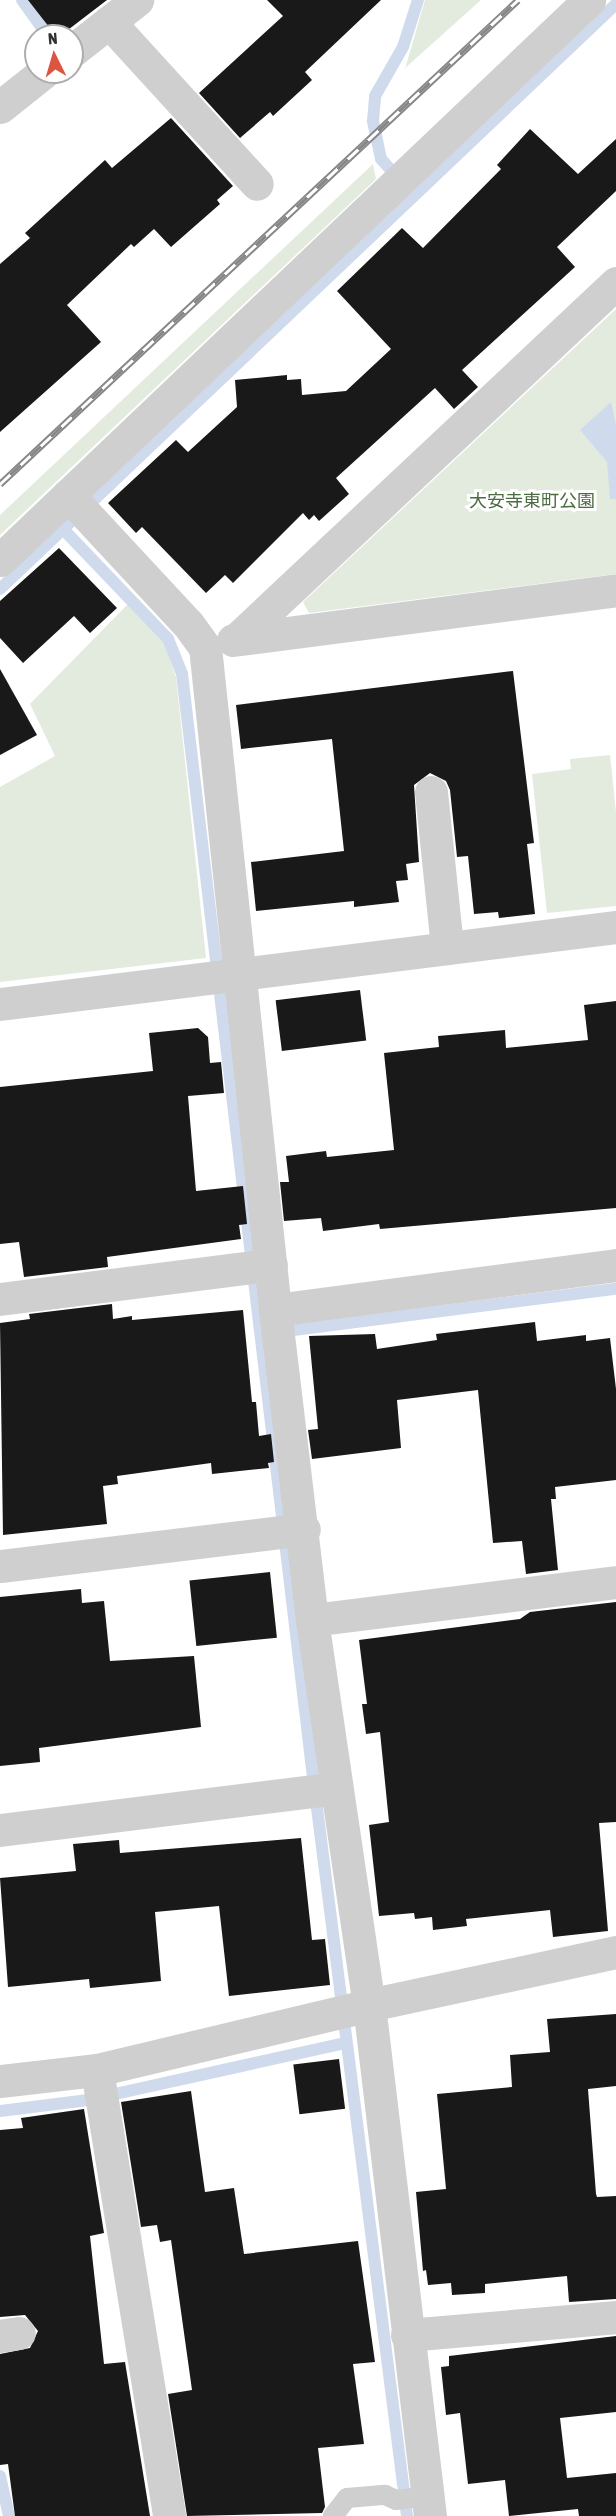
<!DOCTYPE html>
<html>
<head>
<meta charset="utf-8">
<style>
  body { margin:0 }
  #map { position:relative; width:616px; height:2516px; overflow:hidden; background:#fff; font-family:"Asap Condensed","Noto Sans JP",sans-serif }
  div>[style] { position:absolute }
  .green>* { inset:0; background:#e3ebdf }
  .water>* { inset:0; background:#cfdbec }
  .stream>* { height:12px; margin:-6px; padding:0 6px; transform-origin:6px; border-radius:6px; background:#cfdbec }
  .building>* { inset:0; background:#191919; transform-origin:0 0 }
  .lane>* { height:20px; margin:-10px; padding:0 10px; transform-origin:10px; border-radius:10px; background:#cfcfcf }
  .street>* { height:33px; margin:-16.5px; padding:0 16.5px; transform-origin:16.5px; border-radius:16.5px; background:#cfcfcf }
  .rail>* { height:7px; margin-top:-3.5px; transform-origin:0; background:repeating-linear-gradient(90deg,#fff 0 14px,#878787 0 28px); box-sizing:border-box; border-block:2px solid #878787 }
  span { translate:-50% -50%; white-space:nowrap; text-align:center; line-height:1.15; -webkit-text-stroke:6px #fff; paint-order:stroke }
  .park-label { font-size:18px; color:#4c6c41 }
  .north { position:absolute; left:24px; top:24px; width:60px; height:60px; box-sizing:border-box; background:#fff; border:2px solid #adadad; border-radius:50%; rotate:355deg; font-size:16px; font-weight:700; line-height:24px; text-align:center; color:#323232 }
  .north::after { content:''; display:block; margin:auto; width:21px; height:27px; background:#dd5541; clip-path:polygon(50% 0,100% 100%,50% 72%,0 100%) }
</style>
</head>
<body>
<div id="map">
  <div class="green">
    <i style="clip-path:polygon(425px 0,481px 0,404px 69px,405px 69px)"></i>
    <i style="clip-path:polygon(373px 164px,376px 179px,0 535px,0 515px)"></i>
    <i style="clip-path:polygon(616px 309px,616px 574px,309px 613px,303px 602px)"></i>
    <i style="clip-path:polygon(128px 604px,164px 643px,176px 677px,206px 958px,0 982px,0 787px,55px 756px,30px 704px)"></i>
    <i style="clip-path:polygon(610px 755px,616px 812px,616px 906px,547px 913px,532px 774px,571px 769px,570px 759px)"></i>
  </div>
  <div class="water">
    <i style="clip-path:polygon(611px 402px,616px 424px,616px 499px,610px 499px,607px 462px,580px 430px)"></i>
  </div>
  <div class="stream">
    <i style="left:22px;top:0;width:44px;rotate:54.2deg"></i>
    <i style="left:390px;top:169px;width:13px;rotate:-132deg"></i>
    <i style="left:381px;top:159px;width:39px;rotate:-102deg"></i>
    <i style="left:373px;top:121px;width:25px;rotate:-85deg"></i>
    <i style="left:375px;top:96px;width:56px;rotate:-60.3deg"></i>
    <i style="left:403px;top:47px;width:49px;rotate:-72.3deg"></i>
    <i style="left:64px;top:530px;width:151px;rotate:46.3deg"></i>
    <i style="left:168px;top:639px;width:38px;rotate:68deg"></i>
    <i style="left:182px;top:674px;width:1095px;rotate:83.23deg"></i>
    <i style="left:311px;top:1761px;width:761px;rotate:82.75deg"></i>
    <i style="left:0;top:589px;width:850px;rotate:-43.52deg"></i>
    <i style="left:278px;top:1332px;width:341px;rotate:-7.3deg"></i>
    <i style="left:0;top:2111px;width:89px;rotate:-7.1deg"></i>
    <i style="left:88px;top:2100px;width:264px;rotate:-12.5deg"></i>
    <i style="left:0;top:2476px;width:41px;rotate:77.3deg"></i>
  </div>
  <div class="building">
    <i style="clip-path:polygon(28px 0,107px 0,60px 36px,56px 36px)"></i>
    <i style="clip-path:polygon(267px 0,381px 0,305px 72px,312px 80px,273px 116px,270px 112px,240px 138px,199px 93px,283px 16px)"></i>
    <i style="clip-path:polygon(171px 118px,233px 186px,217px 200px,220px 204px,171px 247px,154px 229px,134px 247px,131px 244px,67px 305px,101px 342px,0 432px,0 264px,30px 238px,25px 233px,105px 160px,112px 168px)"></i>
    <i style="clip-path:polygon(530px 129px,578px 174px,616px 139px,616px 191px,557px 247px,575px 267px,462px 370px,478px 387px,454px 409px,435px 388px,336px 478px,349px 494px,319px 521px,314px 515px,309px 520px,303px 513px,233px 583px,225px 575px,206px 593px,142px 527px,136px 533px,108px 503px,176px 440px,188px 452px,237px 407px,235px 380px,287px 375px,287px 380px,301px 379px,302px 395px,346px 391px,391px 349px,337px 291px,402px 228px,423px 248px,501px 169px,497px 165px)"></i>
    <i style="clip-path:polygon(59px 548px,117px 608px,90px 633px,74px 616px,23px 663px,0 638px,0 601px)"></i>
    <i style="clip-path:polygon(0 669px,37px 735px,0 755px)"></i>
    <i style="clip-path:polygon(513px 671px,534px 843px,527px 844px,535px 914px,499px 918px,498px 912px,474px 914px,468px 856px,457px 857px,450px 790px,446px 781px,430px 773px,414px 785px,419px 862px,406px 864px,408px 880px,396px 881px,399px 902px,354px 907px,354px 901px,256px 911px,251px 862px,344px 851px,332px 739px,241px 749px,236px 705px)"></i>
    <i style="left:360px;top:990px;width:51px;height:85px;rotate:83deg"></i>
    <i style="clip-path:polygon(616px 1001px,616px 1208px,380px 1229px,379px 1224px,323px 1231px,321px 1218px,284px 1221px,280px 1182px,289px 1182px,286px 1156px,326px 1151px,327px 1157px,394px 1150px,384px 1053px,439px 1047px,438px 1036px,505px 1030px,506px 1048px,588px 1040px,584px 1005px)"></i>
    <i style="clip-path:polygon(198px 1028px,208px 1037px,210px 1063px,221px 1062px,224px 1093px,188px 1096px,196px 1191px,243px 1186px,247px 1224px,239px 1225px,241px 1239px,107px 1257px,108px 1267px,24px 1277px,19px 1242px,0 1244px,0 1087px,153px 1071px,149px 1033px)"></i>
    <i style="clip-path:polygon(112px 1304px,113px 1319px,132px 1316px,132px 1320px,243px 1310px,252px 1402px,256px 1402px,259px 1436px,271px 1434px,274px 1462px,268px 1463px,269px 1468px,212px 1474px,211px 1463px,117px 1476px,118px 1484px,103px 1486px,107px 1524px,3px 1535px,0 1323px,30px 1319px,29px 1314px)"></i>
    <i style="clip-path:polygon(535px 1322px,537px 1341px,586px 1335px,586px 1341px,610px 1338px,616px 1389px,616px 1480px,555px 1487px,556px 1499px,551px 1499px,558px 1570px,526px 1574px,522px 1541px,493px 1543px,478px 1390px,397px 1400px,401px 1448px,312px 1459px,308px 1430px,318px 1429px,309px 1336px,375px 1334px,377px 1349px,437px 1340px,436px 1334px)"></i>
    <i style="left:270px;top:1572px;width:66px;height:81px;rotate:84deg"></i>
    <i style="clip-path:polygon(81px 1589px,82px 1603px,104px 1601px,110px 1661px,194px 1656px,201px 1727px,39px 1748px,40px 1762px,0 1766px,0 1597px)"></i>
    <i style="clip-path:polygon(616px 1602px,616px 1822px,599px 1823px,608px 1931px,553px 1937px,550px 1910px,466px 1919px,467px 1926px,433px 1930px,432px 1917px,415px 1919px,414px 1913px,379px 1916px,369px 1825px,389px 1822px,380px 1732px,366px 1734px,362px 1704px,367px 1704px,359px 1640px,520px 1619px,530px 1612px)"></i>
    <i style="clip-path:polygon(301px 1838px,312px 1940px,325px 1939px,330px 1985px,229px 1996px,219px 1906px,155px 1912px,161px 1981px,90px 1988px,89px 1979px,8px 1987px,0 1878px,76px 1871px,73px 1844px,119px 1840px,120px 1853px)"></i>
    <i style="clip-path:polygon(616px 2014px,616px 2086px,588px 2089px,596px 2194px,597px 2197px,616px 2196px,616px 2299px,569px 2302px,567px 2276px,485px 2284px,485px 2293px,452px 2295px,451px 2283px,428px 2285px,426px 2270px,423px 2271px,416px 2192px,446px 2189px,437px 2094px,512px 2087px,510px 2055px,550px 2052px,547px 2019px)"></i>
    <i style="left:339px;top:2059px;width:50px;height:46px;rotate:83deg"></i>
    <i style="clip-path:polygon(191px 2091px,205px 2192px,234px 2188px,244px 2254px,358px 2241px,375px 2362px,353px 2364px,364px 2444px,318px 2448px,325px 2507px,322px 2513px,187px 2516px,168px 2394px,192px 2390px,171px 2240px,160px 2242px,157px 2225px,141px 2227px,121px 2102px)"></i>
    <i style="clip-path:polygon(84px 2109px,104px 2233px,90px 2236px,104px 2364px,125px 2362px,150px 2516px,15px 2516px,8px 2464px,0 2465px,0 2354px,30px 2348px,38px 2331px,25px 2315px,0 2317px,0 2130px,23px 2128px,21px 2118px)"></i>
    <i style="clip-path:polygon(616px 2336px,616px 2412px,560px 2418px,567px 2478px,616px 2473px,616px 2516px,579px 2516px,578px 2509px,509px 2516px,505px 2480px,468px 2484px,460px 2413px,446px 2415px,441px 2367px,449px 2366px,449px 2356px)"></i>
  </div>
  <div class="lane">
    <i style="left:333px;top:2516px;width:23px;rotate:-52deg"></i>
    <i style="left:347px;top:2498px;width:38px;rotate:-5deg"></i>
    <i style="left:385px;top:2495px;width:12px;rotate:24deg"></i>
    <i style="left:396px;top:2500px;width:32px;rotate:-7deg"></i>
  </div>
  <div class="street">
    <i style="left:109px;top:22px;width:219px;rotate:47.6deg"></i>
    <i style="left:72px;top:51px;width:83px;rotate:-38.1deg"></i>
    <i style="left:0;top:107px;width:56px;rotate:-38.5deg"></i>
    <i style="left:68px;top:495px;width:176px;rotate:47.1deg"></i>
    <i style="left:188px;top:624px;width:29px;rotate:54deg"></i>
    <i style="left:205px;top:647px;width:667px;rotate:83.97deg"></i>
    <i style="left:275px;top:1310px;width:312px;rotate:83.2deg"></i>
    <i style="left:312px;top:1620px;width:389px;rotate:81.6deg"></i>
    <i style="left:369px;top:2005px;width:515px;rotate:83.19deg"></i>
    <i style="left:0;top:560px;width:813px;rotate:-43.55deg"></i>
    <i style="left:237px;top:639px;width:520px;rotate:-43.21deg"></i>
    <i style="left:233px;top:640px;width:386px;rotate:-7.4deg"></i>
    <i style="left:431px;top:792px;width:157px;rotate:84.1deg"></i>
    <i style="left:0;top:1004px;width:621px;rotate:-7.13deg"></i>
    <i style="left:0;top:1299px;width:273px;rotate:-7.2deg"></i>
    <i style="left:275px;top:1310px;width:344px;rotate:-7.5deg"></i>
    <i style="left:0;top:1566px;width:306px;rotate:-6.9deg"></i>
    <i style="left:312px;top:1620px;width:306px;rotate:-7.1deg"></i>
    <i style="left:0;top:1830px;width:339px;rotate:-7.1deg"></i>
    <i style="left:97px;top:2070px;width:452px;rotate:80.8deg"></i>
    <i style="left:0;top:2081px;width:98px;rotate:-6.5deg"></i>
    <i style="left:97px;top:2070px;width:280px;rotate:-13.4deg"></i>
    <i style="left:369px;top:2005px;width:253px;rotate:-12.1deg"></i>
    <i style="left:407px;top:2335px;width:210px;rotate:-4.9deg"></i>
    <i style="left:0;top:2336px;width:19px;rotate:-9deg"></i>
  </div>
  <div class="rail">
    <i style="left:0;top:484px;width:709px;rotate:-43.06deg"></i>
  </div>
  <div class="park-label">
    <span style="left:532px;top:501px">大安寺東町公園</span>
  </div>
  <div class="north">N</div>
</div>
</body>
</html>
